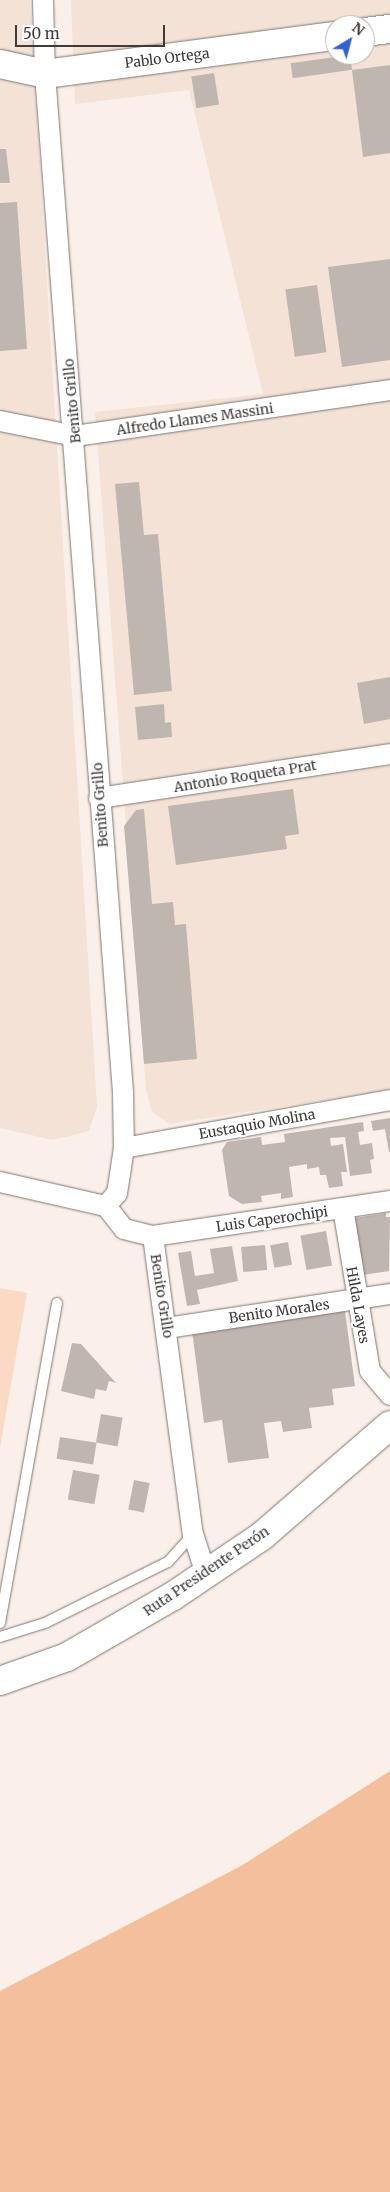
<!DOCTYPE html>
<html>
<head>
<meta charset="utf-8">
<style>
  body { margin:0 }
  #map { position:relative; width:390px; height:2192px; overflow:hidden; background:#faf0e9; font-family:Merriweather,serif }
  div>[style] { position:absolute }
  .built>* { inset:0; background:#f4e2d7 }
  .green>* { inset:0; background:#fbd9c3 }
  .water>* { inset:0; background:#f3bf9c }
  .building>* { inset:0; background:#c0b6b0; transform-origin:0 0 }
  .roads { filter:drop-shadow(0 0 1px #7f7670) drop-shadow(0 0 1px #7f7670) }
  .lane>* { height:10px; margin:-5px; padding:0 5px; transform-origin:5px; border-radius:5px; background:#fff }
  .street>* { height:20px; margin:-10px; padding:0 10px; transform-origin:10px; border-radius:10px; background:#fff }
  .secondary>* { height:28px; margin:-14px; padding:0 14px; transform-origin:14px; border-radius:14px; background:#fff }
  span { translate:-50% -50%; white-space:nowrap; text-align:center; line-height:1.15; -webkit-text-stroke:4px #fff; paint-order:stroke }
  .street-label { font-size:14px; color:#3f3b39 }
  .north { position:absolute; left:325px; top:15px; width:50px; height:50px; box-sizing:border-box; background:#fff; border:1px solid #b2b1b0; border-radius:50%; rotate:37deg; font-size:14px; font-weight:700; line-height:20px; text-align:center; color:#3f3b39 }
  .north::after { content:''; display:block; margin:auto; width:18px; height:22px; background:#3260cf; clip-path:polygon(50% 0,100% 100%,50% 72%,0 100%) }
  .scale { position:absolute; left:15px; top:25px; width:150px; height:22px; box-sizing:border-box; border:2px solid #3f3b39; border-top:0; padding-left:6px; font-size:15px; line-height:18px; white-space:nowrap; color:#3f3b39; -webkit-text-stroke:4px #fff; paint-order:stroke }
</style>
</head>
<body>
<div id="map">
  <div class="built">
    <i style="clip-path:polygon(0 0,30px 0,97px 1107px,89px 1131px,53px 1140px,0 1128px)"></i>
    <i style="clip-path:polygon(evenodd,71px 0,390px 0,390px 1090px,169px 1124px,152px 1112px,146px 1090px,95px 412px,263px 394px,189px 90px,75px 104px,71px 0,335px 25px,365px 25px,365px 55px,335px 55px,335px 25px)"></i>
  </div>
  <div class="green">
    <i style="clip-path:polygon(0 1288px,27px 1293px,0 1448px)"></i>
  </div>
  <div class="water">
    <i style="clip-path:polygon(390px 1771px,390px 2192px,0 2192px,0 1991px,241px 1866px)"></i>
  </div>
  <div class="building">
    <i style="left:350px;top:55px;width:15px;height:60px;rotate:82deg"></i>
    <i style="clip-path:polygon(390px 65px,390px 153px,363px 157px,352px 70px)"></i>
    <i style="left:214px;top:73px;width:32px;height:23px;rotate:81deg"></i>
    <i style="clip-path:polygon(0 149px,6px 149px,10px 183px,0 183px)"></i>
    <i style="clip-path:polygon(17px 202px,27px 349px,0 351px,0 203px)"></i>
    <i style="clip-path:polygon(390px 259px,390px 360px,342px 367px,328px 267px)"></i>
    <i style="left:317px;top:285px;width:68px;height:32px;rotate:82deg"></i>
    <i style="clip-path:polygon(139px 482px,144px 535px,158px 534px,172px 691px,134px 695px,115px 484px)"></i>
    <i style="clip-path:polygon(390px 677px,390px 719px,364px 724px,357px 683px)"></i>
    <i style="clip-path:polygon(164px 704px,165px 723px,171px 722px,172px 737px,138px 740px,135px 707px)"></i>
    <i style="clip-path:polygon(293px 789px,299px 834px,285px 836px,287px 849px,176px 865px,168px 806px)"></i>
    <i style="clip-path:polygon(144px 809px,152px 904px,173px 902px,175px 925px,186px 924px,197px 1059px,144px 1064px,124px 826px,136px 810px)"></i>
    <i style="clip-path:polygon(390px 1118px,390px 1152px,389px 1152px,385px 1129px,373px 1131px,371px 1121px)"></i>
    <i style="clip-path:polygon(363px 1122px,364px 1131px,358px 1132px,360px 1145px,372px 1143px,374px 1159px,370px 1160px,372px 1173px,350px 1176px,345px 1137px,330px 1138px,331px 1146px,343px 1144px,347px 1172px,341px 1172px,343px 1186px,329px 1188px,326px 1175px,320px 1175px,319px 1167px,307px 1169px,307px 1164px,289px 1167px,293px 1197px,281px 1199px,281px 1193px,261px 1196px,262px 1202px,242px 1204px,229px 1196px,222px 1150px,227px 1142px,261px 1137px,262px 1145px,285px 1142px,284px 1134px)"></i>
    <i style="clip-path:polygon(386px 1213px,386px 1217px,390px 1217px,389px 1271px,363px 1275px,355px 1218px)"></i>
    <i style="left:326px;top:1231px;width:35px;height:26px;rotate:80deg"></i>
    <i style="left:288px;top:1242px;width:23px;height:18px;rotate:80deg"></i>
    <i style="left:265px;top:1245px;width:25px;height:24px;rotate:85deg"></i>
    <i style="clip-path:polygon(232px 1246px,238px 1281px,197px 1290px,200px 1304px,187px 1306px,178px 1253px,191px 1251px,195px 1276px,214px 1273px,210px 1249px)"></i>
    <i style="clip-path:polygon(345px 1311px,355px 1386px,332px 1389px,334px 1405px,309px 1408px,312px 1428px,283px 1432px,281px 1421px,264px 1423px,269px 1458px,228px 1463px,222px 1420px,204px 1423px,192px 1331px)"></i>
    <i style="clip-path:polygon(72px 1343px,81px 1344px,116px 1383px,109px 1381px,106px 1391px,96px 1389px,94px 1399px,61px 1391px)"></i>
    <i style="left:101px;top:1414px;width:22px;height:29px;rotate:10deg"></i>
    <i style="left:60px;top:1437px;width:37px;height:22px;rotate:9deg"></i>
    <i style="left:73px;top:1470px;width:27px;height:30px;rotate:10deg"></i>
    <i style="left:134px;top:1480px;width:16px;height:30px;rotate:11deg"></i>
  </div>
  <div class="roads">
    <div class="lane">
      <i style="left:0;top:1623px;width:325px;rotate:-79.9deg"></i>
      <i style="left:0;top:1637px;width:47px;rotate:-17.3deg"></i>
      <i style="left:45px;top:1623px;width:137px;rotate:-26.4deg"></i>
      <i style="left:168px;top:1562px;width:38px;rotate:-48deg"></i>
    </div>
    <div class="street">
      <i style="left:43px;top:0;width:74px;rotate:88.5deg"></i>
      <i style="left:45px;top:74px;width:1022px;rotate:85.62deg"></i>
      <i style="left:123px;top:1093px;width:55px;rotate:89deg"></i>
      <i style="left:124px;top:1148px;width:46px;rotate:98.8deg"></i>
      <i style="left:117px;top:1193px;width:17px;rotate:130deg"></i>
      <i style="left:0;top:421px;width:76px;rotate:11.3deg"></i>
      <i style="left:75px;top:436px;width:318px;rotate:-8.3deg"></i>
      <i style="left:99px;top:798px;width:294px;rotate:-8.6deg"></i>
      <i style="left:124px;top:1148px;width:270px;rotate:-10.2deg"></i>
      <i style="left:0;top:1182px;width:109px;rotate:12.8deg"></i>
      <i style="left:106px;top:1206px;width:29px;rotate:52deg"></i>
      <i style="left:124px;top:1229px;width:30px;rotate:14deg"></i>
      <i style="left:153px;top:1236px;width:301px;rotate:82.4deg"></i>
      <i style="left:193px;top:1534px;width:42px;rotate:72deg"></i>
      <i style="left:343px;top:1208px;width:165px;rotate:80.6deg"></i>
      <i style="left:370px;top:1371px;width:31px;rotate:50deg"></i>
      <i style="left:153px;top:1236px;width:240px;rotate:-8.4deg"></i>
      <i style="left:167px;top:1328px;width:226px;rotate:-8.7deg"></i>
    </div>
    <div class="secondary">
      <i style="left:365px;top:32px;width:25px;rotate:-7deg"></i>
      <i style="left:0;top:64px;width:46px;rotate:12.5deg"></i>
      <i style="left:45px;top:74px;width:292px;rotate:-7.5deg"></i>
      <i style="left:0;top:1681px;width:71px;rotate:-19.7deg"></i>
      <i style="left:67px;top:1657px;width:122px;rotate:-29.9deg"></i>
      <i style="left:173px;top:1596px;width:107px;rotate:-34deg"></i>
      <i style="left:262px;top:1536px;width:169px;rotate:-40.9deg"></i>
    </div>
  </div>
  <div class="street-label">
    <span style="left:167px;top:58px;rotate:-7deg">Pablo Ortega</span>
    <span style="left:72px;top:401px;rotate:-95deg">Benito Grillo</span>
    <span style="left:195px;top:419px;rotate:-8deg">Alfredo Llames Massini</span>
    <span style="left:245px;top:776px;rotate:-9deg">Antonio Roqueta Prat</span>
    <span style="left:100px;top:805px;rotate:-94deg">Benito Grillo</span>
    <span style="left:257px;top:1124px;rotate:-10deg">Eustaquio Molina</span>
    <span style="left:272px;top:1219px;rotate:-8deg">Luis Caperochipi</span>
    <span style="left:162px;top:1296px;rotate:81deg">Benito Grillo</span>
    <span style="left:358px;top:1305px;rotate:80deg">Hilda Layes</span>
    <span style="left:279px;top:1311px;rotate:-8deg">Benito Morales</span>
    <span style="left:206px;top:1571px;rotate:-34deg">Ruta Presidente Perón</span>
  </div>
  <div class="north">N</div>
  <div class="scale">50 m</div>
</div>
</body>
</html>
